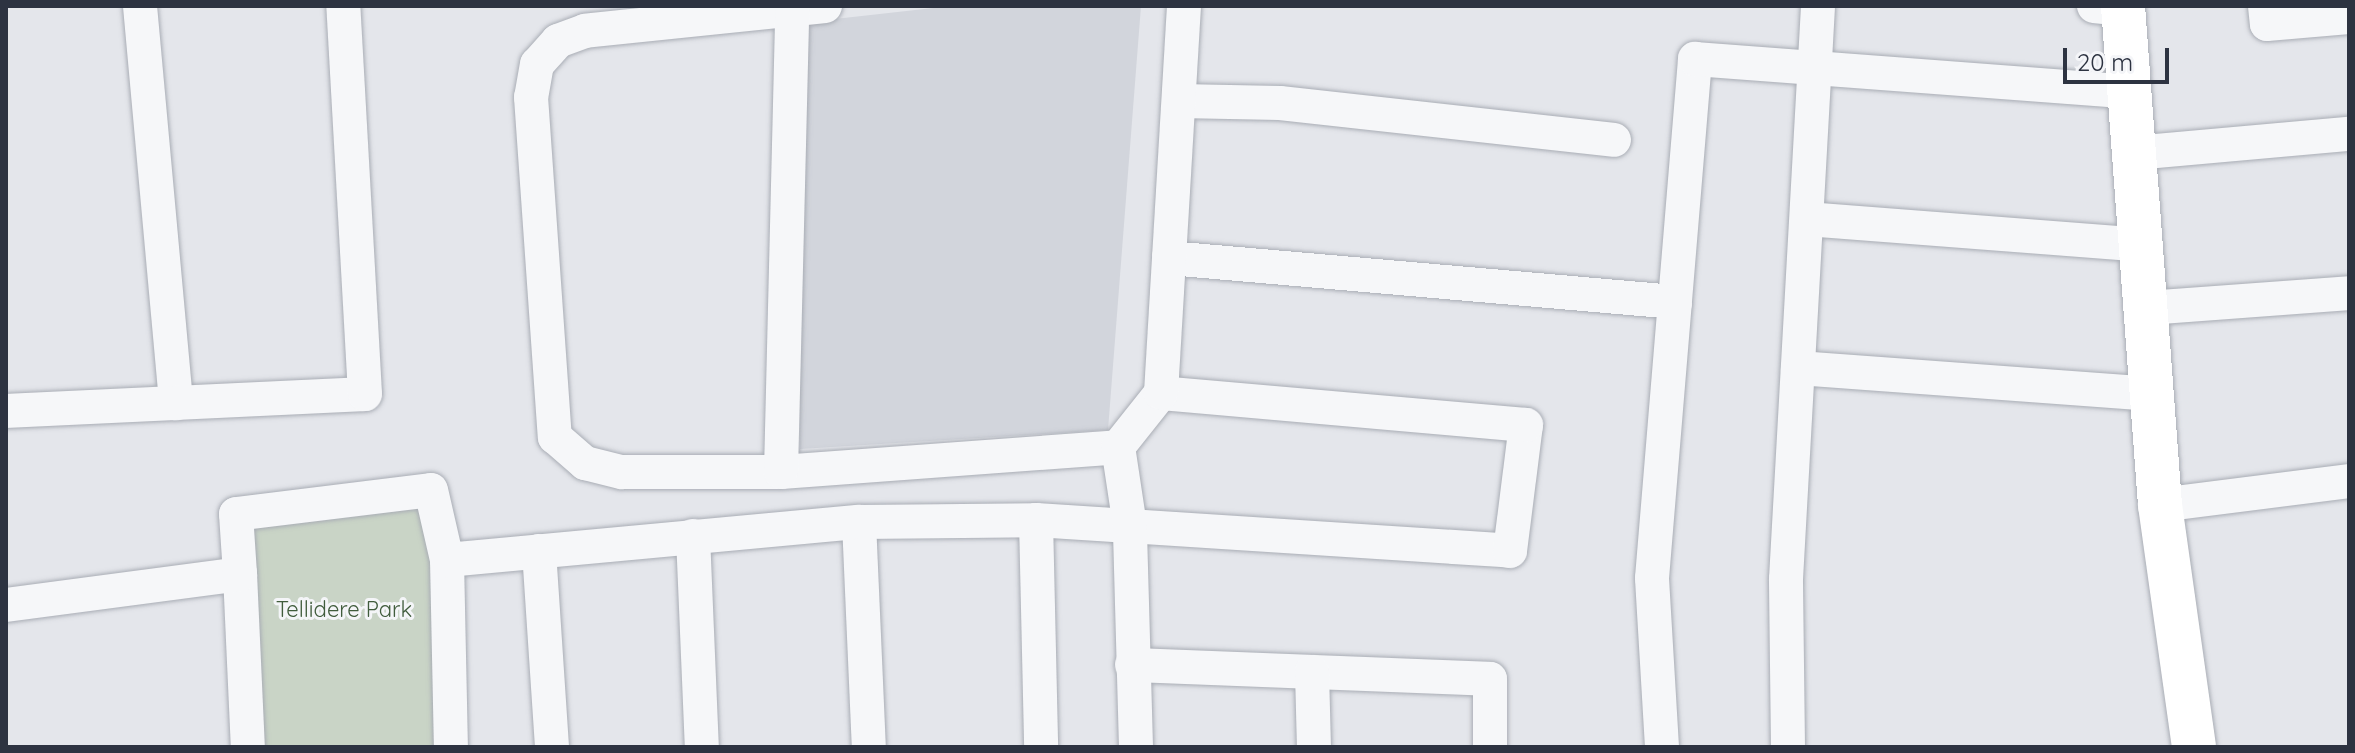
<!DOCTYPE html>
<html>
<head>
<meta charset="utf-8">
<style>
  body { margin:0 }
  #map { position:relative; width:2355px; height:753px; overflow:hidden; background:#e4e6eb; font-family:Quicksand,sans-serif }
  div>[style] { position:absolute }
  .built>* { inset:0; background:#d2d5dc }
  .green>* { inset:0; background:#c9d4c6 }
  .roads { filter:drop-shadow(0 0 2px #a9adb5) drop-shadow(0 0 2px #a9adb5) }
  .street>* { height:34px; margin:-17px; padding:0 17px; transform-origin:17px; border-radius:17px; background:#f6f7f9 }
  .secondary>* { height:44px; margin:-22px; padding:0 22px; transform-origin:22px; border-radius:22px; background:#fff }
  span { translate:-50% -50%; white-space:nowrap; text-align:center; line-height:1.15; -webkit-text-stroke:6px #f4f5f8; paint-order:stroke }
  .park-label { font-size:22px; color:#405c3c }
  .frame { position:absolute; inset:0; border:8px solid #2d3341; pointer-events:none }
  .scale { position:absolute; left:2063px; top:48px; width:106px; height:36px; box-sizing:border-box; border:4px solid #2d3341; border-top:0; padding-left:10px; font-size:24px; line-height:28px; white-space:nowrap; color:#2d3341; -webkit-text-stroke:6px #f4f5f8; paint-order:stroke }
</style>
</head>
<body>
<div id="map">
  <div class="built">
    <i style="clip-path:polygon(951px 6px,1141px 6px,1108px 430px,800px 449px,799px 23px)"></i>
  </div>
  <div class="green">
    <i style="clip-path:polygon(425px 500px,438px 560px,440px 747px,258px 747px,244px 521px)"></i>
  </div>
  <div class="roads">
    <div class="street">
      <i style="left:140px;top:6px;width:399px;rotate:84.8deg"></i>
      <i style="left:825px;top:6px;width:241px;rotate:174.1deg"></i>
      <i style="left:585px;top:31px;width:29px;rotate:160deg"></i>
      <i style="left:558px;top:41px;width:31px;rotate:132deg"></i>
      <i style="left:537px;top:64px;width:34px;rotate:100deg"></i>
      <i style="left:531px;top:97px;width:341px;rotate:86deg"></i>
      <i style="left:555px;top:437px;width:40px;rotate:41deg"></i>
      <i style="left:585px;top:463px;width:38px;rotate:14deg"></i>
      <i style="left:622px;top:472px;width:159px"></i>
      <i style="left:781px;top:472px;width:338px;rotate:-4.2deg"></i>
      <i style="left:2094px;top:6px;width:30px;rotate:6deg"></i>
      <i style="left:2265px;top:6px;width:18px;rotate:84deg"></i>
      <i style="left:2267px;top:24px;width:82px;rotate:-4.9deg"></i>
      <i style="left:1179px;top:101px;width:101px;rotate:1.1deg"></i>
      <i style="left:1280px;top:103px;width:336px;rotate:6.3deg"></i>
      <i style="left:2134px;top:153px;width:216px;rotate:-5.1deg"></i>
      <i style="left:1807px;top:219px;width:336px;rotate:4.4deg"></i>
      <i style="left:1169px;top:258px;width:508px;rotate:4.97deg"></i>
      <i style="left:2147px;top:308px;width:203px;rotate:-4.2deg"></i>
      <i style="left:1798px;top:368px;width:356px;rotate:4.2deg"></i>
      <i style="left:6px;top:411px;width:359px;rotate:-2.7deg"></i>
      <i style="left:365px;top:394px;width:389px;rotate:-93.2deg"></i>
      <i style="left:781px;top:472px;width:461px;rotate:-88.6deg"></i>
      <i style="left:2160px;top:505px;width:191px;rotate:-7.2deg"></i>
      <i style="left:1036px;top:520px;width:227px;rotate:88.7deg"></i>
      <i style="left:859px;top:522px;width:225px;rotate:87.5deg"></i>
      <i style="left:693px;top:536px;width:211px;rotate:87.6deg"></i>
      <i style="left:539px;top:551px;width:196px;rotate:86.2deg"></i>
      <i style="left:447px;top:560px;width:187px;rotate:88.8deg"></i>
      <i style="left:240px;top:574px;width:173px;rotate:87.4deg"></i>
      <i style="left:6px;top:605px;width:236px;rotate:-7.5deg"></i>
      <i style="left:240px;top:574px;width:60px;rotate:-93.8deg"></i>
      <i style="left:236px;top:514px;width:196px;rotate:-7deg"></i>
      <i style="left:431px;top:490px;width:72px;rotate:77.1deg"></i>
      <i style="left:447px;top:560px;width:414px;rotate:-5.3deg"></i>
      <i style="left:859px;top:522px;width:177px;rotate:-0.6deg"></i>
      <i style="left:1036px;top:520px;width:475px;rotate:3.7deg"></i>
      <i style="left:1510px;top:551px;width:127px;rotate:-82.8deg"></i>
      <i style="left:1526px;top:425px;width:366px;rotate:-175deg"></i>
      <i style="left:1132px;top:665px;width:358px;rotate:2.2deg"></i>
      <i style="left:1490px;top:679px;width:68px;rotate:90deg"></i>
      <i style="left:1312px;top:672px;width:75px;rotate:88.5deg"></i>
      <i style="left:1136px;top:747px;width:221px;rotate:-91.6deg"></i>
      <i style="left:1130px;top:526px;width:80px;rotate:-98.6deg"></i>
      <i style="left:1118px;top:447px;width:69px;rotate:-51.5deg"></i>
      <i style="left:1161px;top:393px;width:388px;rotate:-86.6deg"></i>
      <i style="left:1662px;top:747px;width:169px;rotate:-93.4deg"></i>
      <i style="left:1652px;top:578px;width:521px;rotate:-85.26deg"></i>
      <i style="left:1695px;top:59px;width:438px;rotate:4.3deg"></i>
      <i style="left:1788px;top:747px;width:168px;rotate:-90.7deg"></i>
      <i style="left:1786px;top:579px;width:574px;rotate:-86.8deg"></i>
    </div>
    <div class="secondary">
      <i style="left:2123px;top:6px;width:500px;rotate:85.76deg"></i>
      <i style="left:2160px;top:505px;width:244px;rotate:82deg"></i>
    </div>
  </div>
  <div class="park-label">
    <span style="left:344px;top:610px">Tellidere Park</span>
  </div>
  <div class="frame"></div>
  <div class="scale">20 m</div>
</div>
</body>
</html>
